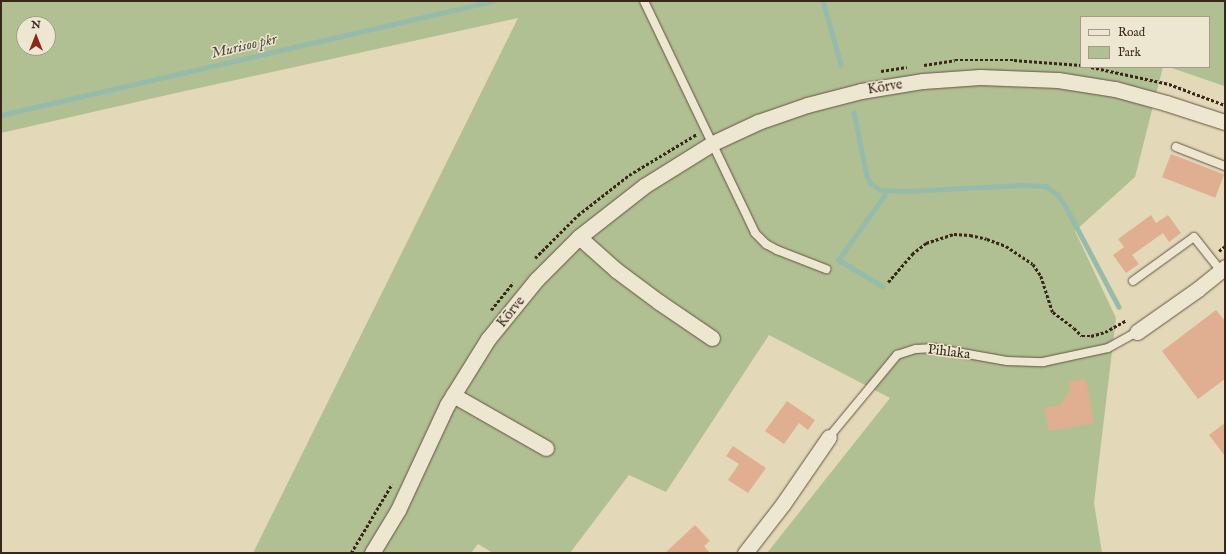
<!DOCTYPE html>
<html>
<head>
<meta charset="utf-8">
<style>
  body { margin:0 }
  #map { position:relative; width:1226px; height:554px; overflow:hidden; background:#e3d9b8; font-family:"IM FELL English",serif }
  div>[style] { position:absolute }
  .green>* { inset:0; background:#b0c092 }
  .stream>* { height:4.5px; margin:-2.25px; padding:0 2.25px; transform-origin:2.25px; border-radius:2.25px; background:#96bbaa }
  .building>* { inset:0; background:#e0ae90; transform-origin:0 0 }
  .path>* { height:2.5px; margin-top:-1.25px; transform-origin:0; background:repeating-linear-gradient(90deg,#3b261a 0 3px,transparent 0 5px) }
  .roads { filter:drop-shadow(0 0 1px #655342) drop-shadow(0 0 1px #655342) }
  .service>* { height:8px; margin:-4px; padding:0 4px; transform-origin:4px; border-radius:4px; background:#ede6d1 }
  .minor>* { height:15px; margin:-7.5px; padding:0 7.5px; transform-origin:7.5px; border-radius:7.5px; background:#ede6d1 }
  span { translate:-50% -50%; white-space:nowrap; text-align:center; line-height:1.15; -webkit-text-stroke:3px #ede6d1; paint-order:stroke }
  .street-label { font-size:14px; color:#3b261a }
  .water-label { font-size:15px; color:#524b3e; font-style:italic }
  .frame { position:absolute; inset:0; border:2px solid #3b261a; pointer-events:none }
  .legend { position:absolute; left:1080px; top:16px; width:130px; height:52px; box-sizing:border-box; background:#ede6d1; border:1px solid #a69988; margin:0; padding:5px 7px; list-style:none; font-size:12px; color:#3b261a }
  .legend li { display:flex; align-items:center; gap:8px; height:20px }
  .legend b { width:20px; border:1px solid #a69988 }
  .north { position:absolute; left:16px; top:16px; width:40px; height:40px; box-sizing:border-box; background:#ede6d1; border:1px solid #a69988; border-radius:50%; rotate:0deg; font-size:11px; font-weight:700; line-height:16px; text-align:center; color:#3b261a }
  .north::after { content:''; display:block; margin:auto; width:14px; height:18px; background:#8f2418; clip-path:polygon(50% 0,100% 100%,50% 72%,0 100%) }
</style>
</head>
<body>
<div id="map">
  <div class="green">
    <i style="clip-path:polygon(evenodd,1px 1px,1225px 1px,1224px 86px,1169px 67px,1209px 67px,1209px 17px,1081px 17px,1081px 67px,1163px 67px,1135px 177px,1075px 231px,1116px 318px,1094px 503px,1102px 553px,767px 553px,890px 398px,769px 335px,666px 492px,629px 475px,570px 553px,493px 553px,478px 544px,471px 553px,253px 553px,518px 18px,176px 93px,1px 133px,1px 1px,24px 24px,48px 24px,48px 48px,24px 48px,24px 24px)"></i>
  </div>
  <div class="stream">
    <i style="left:823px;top:1px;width:66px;rotate:74.1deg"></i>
    <i style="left:854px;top:112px;width:65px;rotate:78.5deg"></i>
    <i style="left:867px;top:176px;width:9px;rotate:63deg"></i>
    <i style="left:871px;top:184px;width:12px;rotate:31deg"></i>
    <i style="left:881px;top:190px;width:26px;rotate:2deg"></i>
    <i style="left:907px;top:191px;width:113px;rotate:-3deg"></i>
    <i style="left:1020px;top:185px;width:26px;rotate:2deg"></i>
    <i style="left:1046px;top:186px;width:14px;rotate:36deg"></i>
    <i style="left:1057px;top:194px;width:14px;rotate:54deg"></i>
    <i style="left:1065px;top:205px;width:115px;rotate:62.1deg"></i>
    <i style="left:1px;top:115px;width:505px;rotate:-13.05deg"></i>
    <i style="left:883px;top:287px;width:52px;rotate:-149deg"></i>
    <i style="left:838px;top:260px;width:79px;rotate:-54.3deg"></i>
    <i style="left:884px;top:196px;width:6px;rotate:-81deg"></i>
  </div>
  <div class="building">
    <i style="left:1171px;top:154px;width:57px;height:25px;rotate:21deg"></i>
    <i style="clip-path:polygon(1151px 215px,1156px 223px,1168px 215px,1181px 233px,1169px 242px,1163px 233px,1132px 255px,1139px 264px,1126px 273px,1113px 255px,1124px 247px,1118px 239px)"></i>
    <i style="clip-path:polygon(1216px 310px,1225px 321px,1225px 379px,1198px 399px,1162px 351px)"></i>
    <i style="clip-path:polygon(1086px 379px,1094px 423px,1049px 431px,1045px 408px,1060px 405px,1070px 390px,1069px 382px)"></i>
    <i style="clip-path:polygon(787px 401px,815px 420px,808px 430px,799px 423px,784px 444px,765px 431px)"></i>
    <i style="clip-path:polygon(1225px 423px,1225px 456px,1209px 435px)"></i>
    <i style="clip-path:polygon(733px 446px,766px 468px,748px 493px,728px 480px,739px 464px,726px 456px)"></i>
    <i style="clip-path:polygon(695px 525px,710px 541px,704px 546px,710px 553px,665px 553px)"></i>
  </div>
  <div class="path">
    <i style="left:924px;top:65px;width:31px;rotate:-9deg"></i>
    <i style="left:955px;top:60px;width:59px"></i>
    <i style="left:1014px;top:60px;width:67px;rotate:4.3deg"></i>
    <i style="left:1091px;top:67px;width:80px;rotate:12.3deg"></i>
    <i style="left:1169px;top:84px;width:60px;rotate:20.6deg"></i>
    <i style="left:881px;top:71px;width:26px;rotate:-9deg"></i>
    <i style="left:1219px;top:251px;width:8px;rotate:-40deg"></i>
    <i style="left:535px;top:258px;width:61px;rotate:-45deg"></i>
    <i style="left:578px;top:215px;width:65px;rotate:-38.1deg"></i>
    <i style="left:629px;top:175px;width:79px;rotate:-31.1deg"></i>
    <i style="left:888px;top:282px;width:37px;rotate:-49deg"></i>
    <i style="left:912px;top:254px;width:18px;rotate:-38deg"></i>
    <i style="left:926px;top:243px;width:29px;rotate:-18deg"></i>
    <i style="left:954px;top:234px;width:16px;rotate:4deg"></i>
    <i style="left:970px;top:235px;width:17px;rotate:13deg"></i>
    <i style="left:987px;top:239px;width:20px;rotate:20deg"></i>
    <i style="left:1006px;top:246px;width:32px;rotate:34deg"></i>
    <i style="left:1033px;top:264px;width:14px;rotate:56deg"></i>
    <i style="left:1041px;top:276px;width:38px;rotate:72deg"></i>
    <i style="left:1053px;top:312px;width:26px;rotate:37deg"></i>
    <i style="left:1074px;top:328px;width:11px;rotate:45deg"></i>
    <i style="left:1082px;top:336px;width:9px"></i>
    <i style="left:1091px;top:336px;width:15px;rotate:-16deg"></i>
    <i style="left:1105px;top:332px;width:25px;rotate:-29deg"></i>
    <i style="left:491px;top:310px;width:35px;rotate:-51deg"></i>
    <i style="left:351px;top:553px;width:80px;rotate:-59.3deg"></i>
  </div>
  <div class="roads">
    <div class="service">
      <i style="left:644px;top:1px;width:257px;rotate:64.4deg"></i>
      <i style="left:755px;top:233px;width:16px;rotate:45deg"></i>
      <i style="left:766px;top:244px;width:13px;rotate:29deg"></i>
      <i style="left:777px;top:250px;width:53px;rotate:21.2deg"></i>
      <i style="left:1176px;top:147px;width:53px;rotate:21.2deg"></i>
      <i style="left:1133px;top:281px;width:75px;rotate:-35.8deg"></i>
      <i style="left:1194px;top:237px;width:43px;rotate:51.5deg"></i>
      <i style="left:829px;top:437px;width:107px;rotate:-50.3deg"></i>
      <i style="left:897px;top:355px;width:20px;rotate:-18deg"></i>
      <i style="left:916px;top:349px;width:18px;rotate:-3deg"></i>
      <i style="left:934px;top:348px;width:74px;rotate:10.1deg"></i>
      <i style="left:1007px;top:361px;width:36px;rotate:2deg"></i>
      <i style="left:1043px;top:362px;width:66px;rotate:-12.2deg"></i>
      <i style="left:1108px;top:348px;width:33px;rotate:-29deg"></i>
    </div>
    <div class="minor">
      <i style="left:579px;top:237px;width:50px;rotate:41.7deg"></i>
      <i style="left:616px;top:270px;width:54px;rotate:36.7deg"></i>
      <i style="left:659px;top:302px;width:64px;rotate:34.2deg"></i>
      <i style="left:1137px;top:332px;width:75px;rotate:-35.2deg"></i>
      <i style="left:1198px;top:289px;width:35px;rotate:-39deg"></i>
      <i style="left:453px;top:395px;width:107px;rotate:29.7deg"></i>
      <i style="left:372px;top:553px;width:50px;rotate:-58.8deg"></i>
      <i style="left:398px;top:510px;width:116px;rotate:-65deg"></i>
      <i style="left:447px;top:405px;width:78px;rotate:-58.2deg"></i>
      <i style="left:488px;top:339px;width:77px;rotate:-50.8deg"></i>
      <i style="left:537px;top:279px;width:59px;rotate:-45deg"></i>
      <i style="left:579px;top:237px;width:83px;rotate:-38.1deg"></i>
      <i style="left:644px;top:186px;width:81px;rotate:-31.9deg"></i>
      <i style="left:713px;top:143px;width:50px;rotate:-25deg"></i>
      <i style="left:758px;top:122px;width:52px;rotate:-19.1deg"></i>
      <i style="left:807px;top:105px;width:56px;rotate:-14.5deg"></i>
      <i style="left:861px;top:91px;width:63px;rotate:-9.2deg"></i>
      <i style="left:923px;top:81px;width:57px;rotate:-4deg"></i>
      <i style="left:980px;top:77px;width:78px;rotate:2.2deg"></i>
      <i style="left:1058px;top:80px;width:58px;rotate:9deg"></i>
      <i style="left:1115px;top:89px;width:53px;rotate:15.4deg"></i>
      <i style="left:1166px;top:103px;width:62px;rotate:17.9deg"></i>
      <i style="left:745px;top:553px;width:62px;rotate:-52.2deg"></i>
      <i style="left:783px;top:504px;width:81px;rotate:-55.5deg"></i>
    </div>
  </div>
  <div class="street-label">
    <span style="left:885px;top:87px;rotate:-9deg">Kõrve</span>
    <span style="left:511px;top:312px;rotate:-51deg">Kõrve</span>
    <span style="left:949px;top:352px;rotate:7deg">Pihlaka</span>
  </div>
  <div class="water-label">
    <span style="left:244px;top:46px;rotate:-13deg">Murisoo pkr</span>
  </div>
  <div class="frame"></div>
  <ul class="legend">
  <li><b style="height:5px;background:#ede6d1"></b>Road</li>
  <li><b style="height:11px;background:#b0c092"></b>Park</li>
  </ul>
  <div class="north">N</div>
</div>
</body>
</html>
